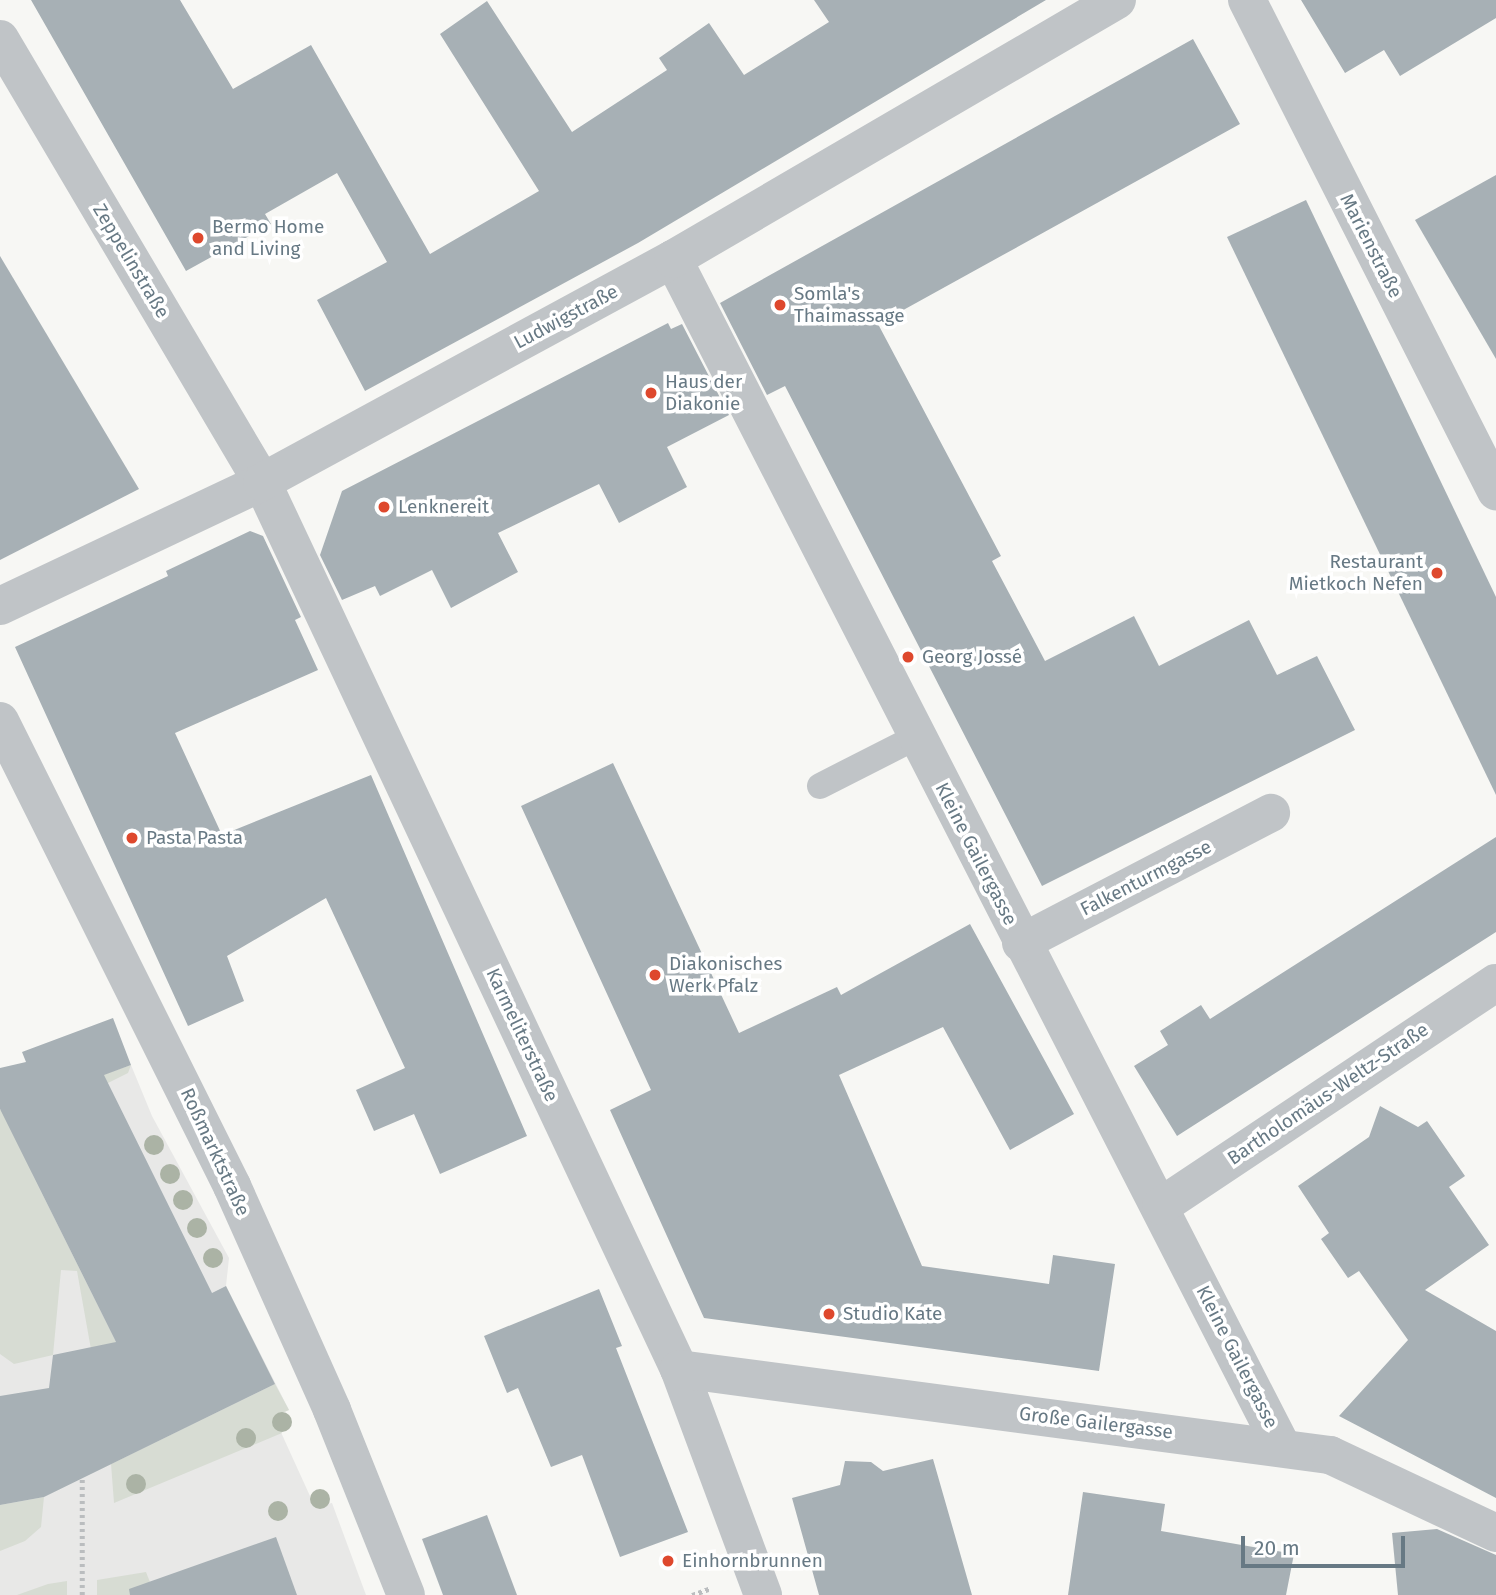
<!DOCTYPE html>
<html>
<head>
<meta charset="utf-8">
<style>
  body { margin:0 }
  #map { position:relative; width:1496px; height:1595px; overflow:hidden; background:#f7f7f4; font-family:"Fira Sans",sans-serif }
  div>[style] { position:absolute }
  .built>* { inset:0; background:#e8e8e7 }
  .green>* { inset:0; background:#d7dcd3 }
  .building>* { inset:0; background:#a7b0b5 }
  .path>* { height:4.5px; margin-top:-2.25px; transform-origin:0; background:repeating-linear-gradient(90deg,#babdbf 0 3.5px,transparent 0 7px) }
  .lane>* { height:26px; margin:-13px; padding:0 13px; transform-origin:13px; border-radius:13px; background:#c0c4c7 }
  .street>* { height:38px; margin:-19px; padding:0 19px; transform-origin:19px; border-radius:19px; background:#c0c4c7 }
  .trees>* { width:20px; height:20px; margin:-10px; border-radius:50%; background:#abb3a5 }
  .dots>* { width:19px; height:19px; translate:-50% -50%; box-sizing:border-box; border:4px solid #fff; border-radius:50% }
  span { translate:-50% -50%; white-space:nowrap; text-align:center; line-height:1.15; -webkit-text-stroke:7px #fff; paint-order:stroke }
  .poi-label { font-size:19px; color:#677984 }
  .left { translate:0 -50%; text-align:left }
  .right { translate:-100% -50%; text-align:right }
  .street-label { font-size:19px; color:#677984 }
  .scale { position:absolute; left:1241px; top:1536px; width:164px; height:32px; box-sizing:border-box; border:4px solid #677984; border-top:0; padding-left:9px; font-size:21px; line-height:24px; white-space:nowrap; color:#677984; -webkit-text-stroke:5px #fff; paint-order:stroke }
</style>
</head>
<body>
<div id="map">
  <div class="built">
    <i style="clip-path:polygon(131px 1065px,152px 1116px,229px 1258px,226px 1286px,289px 1410px,274px 1417px,315px 1507px,332px 1503px,366px 1595px,0 1595px,0 1110px)"></i>
  </div>
  <div class="green">
    <i style="clip-path:polygon(131px 1065px,128px 1073px,52px 1111px,71px 1153px,32px 1173px,116px 1342px,92px 1355px,77px 1271px,61px 1270px,53px 1355px,14px 1364px,0 1354px,0 1110px)"></i>
    <i style="clip-path:polygon(275px 1384px,289px 1410px,274px 1416px,282px 1433px,114px 1503px,111px 1464px)"></i>
    <i style="clip-path:polygon(44px 1497px,41px 1527px,25px 1541px,0 1551px,0 1505px)"></i>
    <i style="clip-path:polygon(146px 1572px,155px 1595px,97px 1595px,97px 1580px)"></i>
    <i style="clip-path:polygon(67px 1581px,67px 1595px,17px 1595px,48px 1584px)"></i>
  </div>
  <div class="building">
    <i style="clip-path:polygon(31px 0,180px 0,233px 89px,311px 45px,430px 254px,539px 191px,440px 34px,487px 1px,572px 132px,667px 70px,659px 58px,709px 23px,744px 75px,829px 22px,814px 0,1046px 0,638px 243px,365px 391px,317px 300px,387px 262px,337px 173px,265px 214px,271px 224px,186px 271px)"></i>
    <i style="clip-path:polygon(1301px 0,1496px 0,1496px 18px,1400px 76px,1384px 50px,1345px 73px)"></i>
    <i style="clip-path:polygon(1193px 39px,1240px 124px,878px 324px,1001px 556px,992px 561px,1045px 661px,1134px 616px,1159px 666px,1249px 620px,1277px 675px,1317px 656px,1355px 730px,1042px 886px,785px 386px,767px 395px,720px 303px)"></i>
    <i style="clip-path:polygon(1496px 175px,1496px 359px,1415px 220px)"></i>
    <i style="clip-path:polygon(1306px 200px,1496px 597px,1496px 795px,1227px 237px)"></i>
    <i style="clip-path:polygon(0 256px,139px 489px,0 560px)"></i>
    <i style="clip-path:polygon(668px 323px,671px 329px,682px 324px,729px 415px,667px 447px,687px 487px,619px 523px,599px 484px,498px 533px,518px 572px,451px 608px,432px 570px,380px 596px,375px 586px,342px 600px,320px 555px,342px 491px)"></i>
    <i style="clip-path:polygon(250px 531px,263px 536px,301px 617px,295px 620px,318px 670px,175px 733px,222px 835px,371px 775px,527px 1136px,440px 1174px,414px 1114px,374px 1131px,356px 1090px,405px 1068px,326px 898px,227px 956px,244px 1001px,188px 1026px,15px 647px,168px 576px,166px 571px)"></i>
    <i style="clip-path:polygon(613px 763px,739px 1033px,837px 987px,841px 995px,970px 924px,1074px 1114px,1010px 1150px,943px 1027px,839px 1075px,922px 1266px,1049px 1284px,1053px 1255px,1115px 1264px,1099px 1371px,704px 1318px,610px 1110px,651px 1090px,521px 806px)"></i>
    <i style="clip-path:polygon(1496px 837px,1496px 932px,1177px 1136px,1134px 1066px,1168px 1045px,1160px 1031px,1201px 1005px,1210px 1019px)"></i>
    <i style="clip-path:polygon(113px 1018px,131px 1065px,104px 1075px,212px 1293px,226px 1286px,275px 1384px,44px 1497px,0 1505px,0 1396px,49px 1388px,53px 1355px,116px 1342px,0 1109px,0 1068px,26px 1062px,22px 1052px)"></i>
    <i style="clip-path:polygon(1380px 1106px,1418px 1127px,1427px 1121px,1465px 1176px,1449px 1187px,1489px 1245px,1425px 1290px,1496px 1331px,1496px 1498px,1339px 1416px,1408px 1340px,1359px 1271px,1348px 1278px,1321px 1239px,1329px 1233px,1298px 1186px,1369px 1137px)"></i>
    <i style="clip-path:polygon(599px 1289px,622px 1346px,616px 1348px,688px 1532px,620px 1557px,582px 1455px,551px 1467px,518px 1388px,507px 1393px,484px 1336px)"></i>
    <i style="clip-path:polygon(933px 1459px,972px 1595px,819px 1595px,792px 1498px,840px 1485px,845px 1461px,871px 1462px,883px 1471px)"></i>
    <i style="clip-path:polygon(1083px 1492px,1165px 1504px,1161px 1531px,1294px 1554px,1286px 1595px,1068px 1595px)"></i>
    <i style="clip-path:polygon(487px 1515px,517px 1595px,443px 1595px,422px 1539px)"></i>
    <i style="clip-path:polygon(1437px 1529px,1496px 1555px,1496px 1595px,1398px 1595px,1392px 1533px)"></i>
    <i style="clip-path:polygon(276px 1537px,297px 1595px,130px 1595px,129px 1589px)"></i>
  </div>
  <div class="path">
    <i style="left:82px;top:1595px;width:117px;rotate:-90deg"></i>
    <i style="left:692px;top:1595px;width:20px;rotate:-20deg"></i>
  </div>
  <div class="lane">
    <i style="left:820px;top:786px;width:108px;rotate:-27deg"></i>
  </div>
  <div class="street">
    <i style="left:1247px;top:0;width:551px;rotate:63.11deg"></i>
    <i style="left:0;top:39px;width:515px;rotate:59.4deg"></i>
    <i style="left:262px;top:482px;width:980px;rotate:64.82deg"></i>
    <i style="left:679px;top:1369px;width:241px;rotate:69.6deg"></i>
    <i style="left:673px;top:259px;width:1335px;rotate:62.86deg"></i>
    <i style="left:0;top:606px;width:290px;rotate:-25.3deg"></i>
    <i style="left:262px;top:482px;width:468px;rotate:-28.5deg"></i>
    <i style="left:673px;top:259px;width:514px;rotate:-30.26deg"></i>
    <i style="left:0;top:721px;width:520px;rotate:63.48deg"></i>
    <i style="left:232px;top:1186px;width:245px;rotate:65.9deg"></i>
    <i style="left:332px;top:1410px;width:199px;rotate:68.2deg"></i>
    <i style="left:1021px;top:943px;width:282px;rotate:-27.5deg"></i>
    <i style="left:1161px;top:1206px;width:402px;rotate:-33.7deg"></i>
    <i style="left:679px;top:1369px;width:657px;rotate:7.53deg"></i>
    <i style="left:1330px;top:1455px;width:183px;rotate:25.2deg"></i>
  </div>
  <div class="trees">
    <i style="left:154px;top:1145px"></i>
    <i style="left:170px;top:1174px"></i>
    <i style="left:183px;top:1200px"></i>
    <i style="left:197px;top:1228px"></i>
    <i style="left:213px;top:1258px"></i>
    <i style="left:282px;top:1422px"></i>
    <i style="left:246px;top:1438px"></i>
    <i style="left:136px;top:1484px"></i>
    <i style="left:320px;top:1499px"></i>
    <i style="left:278px;top:1511px"></i>
  </div>
  <div class="dots">
    <i style="left:198px;top:238px;background:#de482d"></i>
    <i style="left:780px;top:305px;background:#de482d"></i>
    <i style="left:651px;top:393px;background:#de482d"></i>
    <i style="left:384px;top:507px;background:#de482d"></i>
    <i style="left:1437px;top:573px;background:#de482d"></i>
    <i style="left:908px;top:657px;background:#de482d"></i>
    <i style="left:132px;top:838px;background:#de482d"></i>
    <i style="left:655px;top:975px;background:#de482d"></i>
    <i style="left:829px;top:1314px;background:#de482d"></i>
    <i style="left:668px;top:1561px;background:#de482d"></i>
  </div>
  <div class="poi-label">
    <span class="left" style="left:212px;top:238px">Bermo Home<br>and Living</span>
    <span class="left" style="left:794px;top:305px">Somla's<br>Thaimassage</span>
    <span class="left" style="left:665px;top:393px">Haus der<br>Diakonie</span>
    <span class="left" style="left:398px;top:507px">Lenknereit</span>
    <span class="right" style="left:1423px;top:573px">Restaurant<br>Mietkoch Nefen</span>
    <span class="left" style="left:922px;top:657px">Georg Jossé</span>
    <span class="left" style="left:146px;top:838px">Pasta Pasta</span>
    <span class="left" style="left:669px;top:975px">Diakonisches<br>Werk Pfalz</span>
    <span class="left" style="left:843px;top:1314px">Studio Kate</span>
    <span class="left" style="left:682px;top:1561px">Einhornbrunnen</span>
  </div>
  <div class="street-label">
    <span style="left:1371px;top:246px;rotate:63deg">Marienstraße</span>
    <span style="left:131px;top:261px;rotate:59deg">Zeppelinstraße</span>
    <span style="left:566px;top:317px;rotate:-28deg">Ludwigstraße</span>
    <span style="left:976px;top:854px;rotate:63deg">Kleine Gailergasse</span>
    <span style="left:1146px;top:878px;rotate:-27deg">Falkenturmgasse</span>
    <span style="left:522px;top:1035px;rotate:65deg">Karmeliterstraße</span>
    <span style="left:1328px;top:1094px;rotate:-34deg">Bartholomäus-Weltz-Straße</span>
    <span style="left:215px;top:1152px;rotate:65deg">Roßmarktstraße</span>
    <span style="left:1237px;top:1357px;rotate:63deg">Kleine Gailergasse</span>
    <span style="left:1096px;top:1423px;rotate:7deg">Große Gailergasse</span>
  </div>
  <div class="scale">20 m</div>
</div>
</body>
</html>
